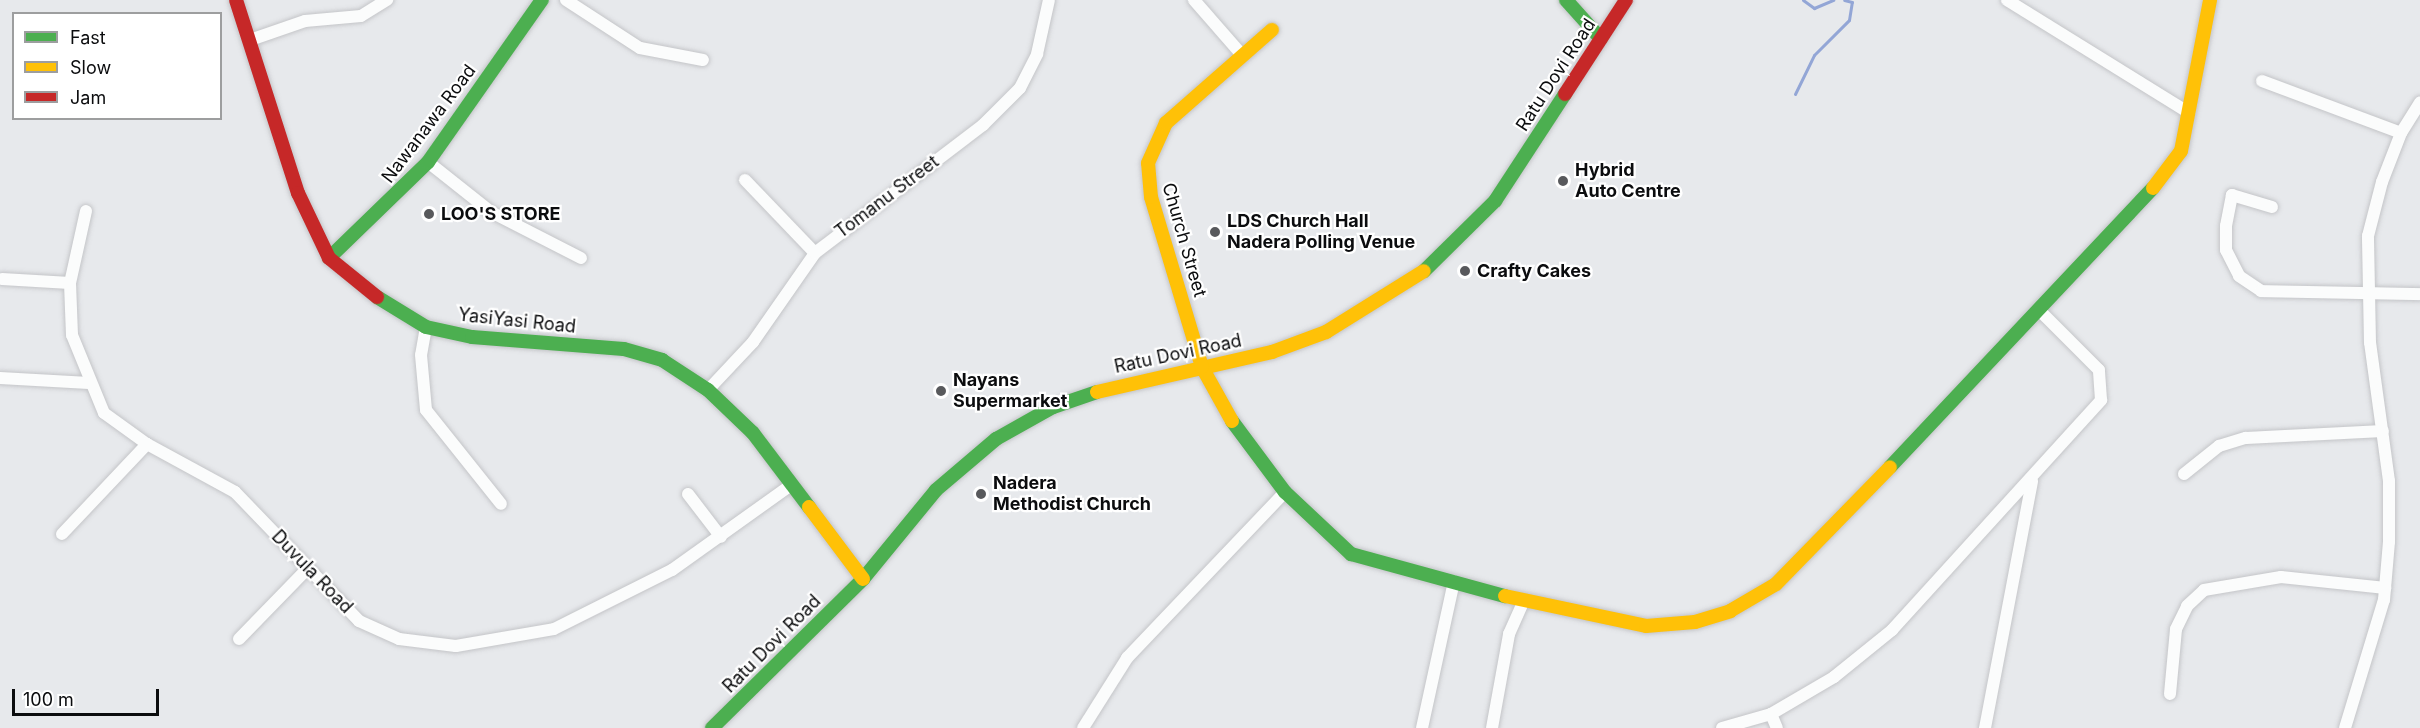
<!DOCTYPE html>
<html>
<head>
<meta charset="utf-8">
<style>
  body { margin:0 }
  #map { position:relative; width:2420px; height:728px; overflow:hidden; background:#e7e9ec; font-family:Inter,sans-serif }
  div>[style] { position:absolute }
  .stream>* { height:3px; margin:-1.5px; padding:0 1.5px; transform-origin:1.5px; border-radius:1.5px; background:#93a6d6 }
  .roads { filter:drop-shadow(0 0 2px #c4c5c8) drop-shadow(0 0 2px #c4c5c8) }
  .street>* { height:12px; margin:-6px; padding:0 6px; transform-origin:6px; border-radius:6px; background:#fbfcfc }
  .fast>* { height:14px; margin:-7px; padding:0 7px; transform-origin:7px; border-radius:7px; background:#4caf50 }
  .slow>* { height:14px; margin:-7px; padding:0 7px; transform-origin:7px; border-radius:7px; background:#ffc107 }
  .jam>* { height:14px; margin:-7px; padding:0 7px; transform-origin:7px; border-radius:7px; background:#c62828 }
  .dots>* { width:16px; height:16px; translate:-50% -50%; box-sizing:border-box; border:3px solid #fff; border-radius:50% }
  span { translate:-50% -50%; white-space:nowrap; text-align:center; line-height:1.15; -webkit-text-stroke:4.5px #fff; paint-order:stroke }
  .street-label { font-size:18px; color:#0b0c0e }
  .poi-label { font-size:18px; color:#0b0c0e; font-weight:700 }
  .left { translate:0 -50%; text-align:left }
  .legend { position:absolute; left:12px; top:12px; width:210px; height:108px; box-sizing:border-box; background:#fff; border:2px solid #9d9e9f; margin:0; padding:8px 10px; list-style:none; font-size:18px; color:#0b0c0e }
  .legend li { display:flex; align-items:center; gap:12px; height:30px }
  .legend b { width:30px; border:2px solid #9d9e9f }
  .scale { position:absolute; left:12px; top:689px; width:147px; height:27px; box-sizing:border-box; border:3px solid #0b0c0e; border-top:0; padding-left:8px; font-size:18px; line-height:21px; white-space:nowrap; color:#0b0c0e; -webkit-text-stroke:4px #fff; paint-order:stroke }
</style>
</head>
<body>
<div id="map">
  <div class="stream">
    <i style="left:1803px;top:0;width:14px;rotate:36deg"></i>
    <i style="left:1814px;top:8px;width:21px;rotate:-23deg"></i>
    <i style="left:1795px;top:94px;width:43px;rotate:-64deg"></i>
    <i style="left:1814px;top:55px;width:49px;rotate:-45deg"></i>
    <i style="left:1849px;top:20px;width:18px;rotate:-81deg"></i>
    <i style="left:1852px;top:2px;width:8px;rotate:-166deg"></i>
  </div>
  <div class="roads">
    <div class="street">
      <i style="left:566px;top:0;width:88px;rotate:33deg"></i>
      <i style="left:640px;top:48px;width:64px;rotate:10.8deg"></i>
      <i style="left:1194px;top:0;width:73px;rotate:48.9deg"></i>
      <i style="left:2007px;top:0;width:214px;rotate:31.8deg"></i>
      <i style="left:253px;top:39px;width:55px;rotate:-19.1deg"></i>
      <i style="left:305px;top:21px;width:56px;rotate:-5.1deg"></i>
      <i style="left:361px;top:16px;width:31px;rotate:-32deg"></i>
      <i style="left:2262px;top:81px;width:148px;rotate:20.5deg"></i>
      <i style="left:428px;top:162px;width:80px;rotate:38.4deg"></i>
      <i style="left:491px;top:212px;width:101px;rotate:27.1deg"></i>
      <i style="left:745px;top:180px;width:101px;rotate:46.2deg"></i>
      <i style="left:2272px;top:207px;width:42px;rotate:-163.3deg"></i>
      <i style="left:2232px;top:195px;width:32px;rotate:101deg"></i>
      <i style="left:2226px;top:226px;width:24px;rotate:90deg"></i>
      <i style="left:2226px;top:250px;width:29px;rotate:63deg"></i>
      <i style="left:2239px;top:276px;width:27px;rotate:34deg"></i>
      <i style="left:2261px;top:291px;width:159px;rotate:1.1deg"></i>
      <i style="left:86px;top:211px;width:74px;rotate:102.5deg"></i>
      <i style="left:70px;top:283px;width:52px;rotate:87.8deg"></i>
      <i style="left:72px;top:335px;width:84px;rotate:67.7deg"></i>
      <i style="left:104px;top:413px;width:53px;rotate:35.8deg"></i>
      <i style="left:147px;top:444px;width:100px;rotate:28.6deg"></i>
      <i style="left:235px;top:492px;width:179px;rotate:46.1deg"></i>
      <i style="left:359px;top:621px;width:44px;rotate:24.2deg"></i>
      <i style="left:399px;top:639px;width:57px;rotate:7deg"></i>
      <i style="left:456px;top:646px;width:99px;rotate:-9.8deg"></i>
      <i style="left:554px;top:629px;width:132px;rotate:-26.6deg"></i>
      <i style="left:672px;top:570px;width:146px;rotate:-35.5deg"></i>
      <i style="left:2px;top:279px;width:68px;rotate:3.4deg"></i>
      <i style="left:426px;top:327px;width:28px;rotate:100deg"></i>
      <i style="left:421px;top:355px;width:55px;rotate:84.8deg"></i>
      <i style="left:426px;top:410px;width:120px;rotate:51.4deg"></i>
      <i style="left:0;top:378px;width:89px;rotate:3.2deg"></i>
      <i style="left:708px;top:390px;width:66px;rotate:-46.8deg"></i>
      <i style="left:753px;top:342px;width:108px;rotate:-55.1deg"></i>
      <i style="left:815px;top:253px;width:211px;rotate:-37.3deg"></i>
      <i style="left:983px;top:125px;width:52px;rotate:-45deg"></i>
      <i style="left:1020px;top:88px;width:38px;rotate:-63deg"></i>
      <i style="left:1037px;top:54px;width:55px;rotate:-77.5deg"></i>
      <i style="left:2184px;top:474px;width:45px;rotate:-38.7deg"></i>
      <i style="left:2219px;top:446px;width:28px;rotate:-17deg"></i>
      <i style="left:2246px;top:438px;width:137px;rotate:-2.9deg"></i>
      <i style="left:688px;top:494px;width:54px;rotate:52.5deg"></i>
      <i style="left:62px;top:534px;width:124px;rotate:-46.6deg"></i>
      <i style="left:239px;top:639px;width:98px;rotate:-45.8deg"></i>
      <i style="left:2170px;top:694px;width:65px;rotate:-84.7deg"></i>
      <i style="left:2176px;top:629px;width:25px;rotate:-64deg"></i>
      <i style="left:2187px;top:606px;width:23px;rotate:-43deg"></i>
      <i style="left:2204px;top:590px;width:78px;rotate:-9.6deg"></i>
      <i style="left:2281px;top:577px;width:105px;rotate:6deg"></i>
      <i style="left:1771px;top:714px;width:15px;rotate:67deg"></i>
      <i style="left:1083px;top:728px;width:83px;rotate:-57.8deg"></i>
      <i style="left:1127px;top:658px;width:229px;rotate:-46.4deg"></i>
      <i style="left:1422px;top:728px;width:150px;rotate:-77.7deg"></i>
      <i style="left:1492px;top:728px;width:96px;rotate:-79.7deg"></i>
      <i style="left:1509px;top:634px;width:36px;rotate:-66deg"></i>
      <i style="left:1722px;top:728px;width:51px;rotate:-15.9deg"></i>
      <i style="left:1771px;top:714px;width:73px;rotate:-30.4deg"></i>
      <i style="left:1834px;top:677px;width:75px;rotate:-39deg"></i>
      <i style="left:1892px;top:630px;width:311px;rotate:-47.7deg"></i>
      <i style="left:2101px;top:400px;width:30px;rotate:-94deg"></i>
      <i style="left:2099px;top:370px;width:82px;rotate:-135deg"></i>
      <i style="left:1985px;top:728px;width:251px;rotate:-79.2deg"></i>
      <i style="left:2345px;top:728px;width:134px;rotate:-73.1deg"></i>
      <i style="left:2384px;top:600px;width:58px;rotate:-85.1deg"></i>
      <i style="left:2389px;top:542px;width:61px;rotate:-90deg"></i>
      <i style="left:2389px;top:481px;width:139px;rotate:-97.8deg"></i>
      <i style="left:2370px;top:343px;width:107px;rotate:-91.1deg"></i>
      <i style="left:2368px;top:236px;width:56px;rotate:-75.5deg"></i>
      <i style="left:2382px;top:182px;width:53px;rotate:-68.8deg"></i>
      <i style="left:2401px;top:133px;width:36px;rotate:-58deg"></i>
    </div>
    <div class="fast">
      <i style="left:1566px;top:0;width:52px;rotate:48.1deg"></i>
      <i style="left:329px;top:258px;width:138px;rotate:-44.1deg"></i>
      <i style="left:428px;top:162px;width:198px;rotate:-54.9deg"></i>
      <i style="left:1424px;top:271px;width:100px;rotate:-44.6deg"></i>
      <i style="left:1495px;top:201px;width:128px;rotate:-56.8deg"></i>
      <i style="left:377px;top:297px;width:57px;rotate:31.5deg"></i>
      <i style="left:426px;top:327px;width:47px;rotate:12.3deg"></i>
      <i style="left:472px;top:337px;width:152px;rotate:4.5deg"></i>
      <i style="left:624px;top:349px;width:40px;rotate:16deg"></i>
      <i style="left:662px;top:360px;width:55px;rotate:33.1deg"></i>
      <i style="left:708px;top:390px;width:62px;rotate:43.7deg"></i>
      <i style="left:753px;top:433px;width:93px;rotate:52.9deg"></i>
      <i style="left:1232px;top:421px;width:89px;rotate:53.3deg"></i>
      <i style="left:1285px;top:492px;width:91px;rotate:43.2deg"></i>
      <i style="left:1351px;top:554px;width:160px;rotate:15.3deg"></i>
      <i style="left:1890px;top:467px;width:383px;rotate:-46.7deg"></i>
      <i style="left:712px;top:728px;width:212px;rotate:-44.6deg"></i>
      <i style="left:863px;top:579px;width:115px;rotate:-50.6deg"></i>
      <i style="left:936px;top:490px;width:79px;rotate:-40.4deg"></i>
      <i style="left:996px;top:439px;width:65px;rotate:-29.3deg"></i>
      <i style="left:1053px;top:407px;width:46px;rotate:-18.8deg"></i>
    </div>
    <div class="slow">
      <i style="left:2153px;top:188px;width:46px;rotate:-52.9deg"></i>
      <i style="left:2181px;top:151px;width:154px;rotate:-79.1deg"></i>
      <i style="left:1097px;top:392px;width:180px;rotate:-12.9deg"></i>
      <i style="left:1272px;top:352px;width:58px;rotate:-20.3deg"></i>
      <i style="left:1326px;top:332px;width:115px;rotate:-31.9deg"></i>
      <i style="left:1232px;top:421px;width:62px;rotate:-119.1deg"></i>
      <i style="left:1202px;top:367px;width:177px;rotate:-106.7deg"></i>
      <i style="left:1151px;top:197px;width:34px;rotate:-95deg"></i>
      <i style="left:1148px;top:163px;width:44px;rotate:-65.8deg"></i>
      <i style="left:1166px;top:123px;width:141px;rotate:-41.3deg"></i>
      <i style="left:809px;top:507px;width:90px;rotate:53.1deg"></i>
      <i style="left:1505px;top:596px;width:144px;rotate:12deg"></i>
      <i style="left:1646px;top:626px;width:49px;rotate:-4.7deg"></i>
      <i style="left:1695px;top:622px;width:37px;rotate:-17deg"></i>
      <i style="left:1730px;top:611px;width:53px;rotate:-30.4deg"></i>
      <i style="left:1776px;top:584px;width:163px;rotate:-45.7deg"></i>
    </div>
    <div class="jam">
      <i style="left:236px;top:0;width:203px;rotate:72.2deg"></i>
      <i style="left:298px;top:193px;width:72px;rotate:64.5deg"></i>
      <i style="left:329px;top:258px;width:62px;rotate:39.1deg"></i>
      <i style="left:1565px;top:94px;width:112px;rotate:-57deg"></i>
    </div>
  </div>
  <div class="dots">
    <i style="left:1563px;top:181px;background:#58595c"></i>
    <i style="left:429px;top:214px;background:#58595c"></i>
    <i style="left:1215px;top:232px;background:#58595c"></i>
    <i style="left:1465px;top:271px;background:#58595c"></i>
    <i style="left:941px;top:391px;background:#58595c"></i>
    <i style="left:981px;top:494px;background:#58595c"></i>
  </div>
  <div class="street-label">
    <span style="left:1556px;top:75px;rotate:-57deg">Ratu Dovi Road</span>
    <span style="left:429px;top:124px;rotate:-53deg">Nawanawa Road</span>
    <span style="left:887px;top:197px;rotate:-37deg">Tomanu Street</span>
    <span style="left:1184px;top:240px;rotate:74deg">Church Street</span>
    <span style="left:517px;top:321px;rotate:6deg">YasiYasi Road</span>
    <span style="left:1178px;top:354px;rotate:-12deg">Ratu Dovi Road</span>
    <span style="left:312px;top:572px;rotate:46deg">Duvula Road</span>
    <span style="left:772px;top:644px;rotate:-45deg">Ratu Dovi Road</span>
  </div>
  <div class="poi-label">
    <span class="left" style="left:1575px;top:181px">Hybrid<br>Auto Centre</span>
    <span class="left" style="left:441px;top:214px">LOO'S STORE</span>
    <span class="left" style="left:1227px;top:232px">LDS Church Hall<br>Nadera Polling Venue</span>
    <span class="left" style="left:1477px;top:271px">Crafty Cakes</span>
    <span class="left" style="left:953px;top:391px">Nayans<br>Supermarket</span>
    <span class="left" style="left:993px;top:494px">Nadera<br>Methodist Church</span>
  </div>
  <ul class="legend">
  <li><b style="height:8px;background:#4caf50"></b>Fast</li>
  <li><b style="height:8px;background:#ffc107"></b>Slow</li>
  <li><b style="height:8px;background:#c62828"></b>Jam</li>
  </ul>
  <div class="scale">100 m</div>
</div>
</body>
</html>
